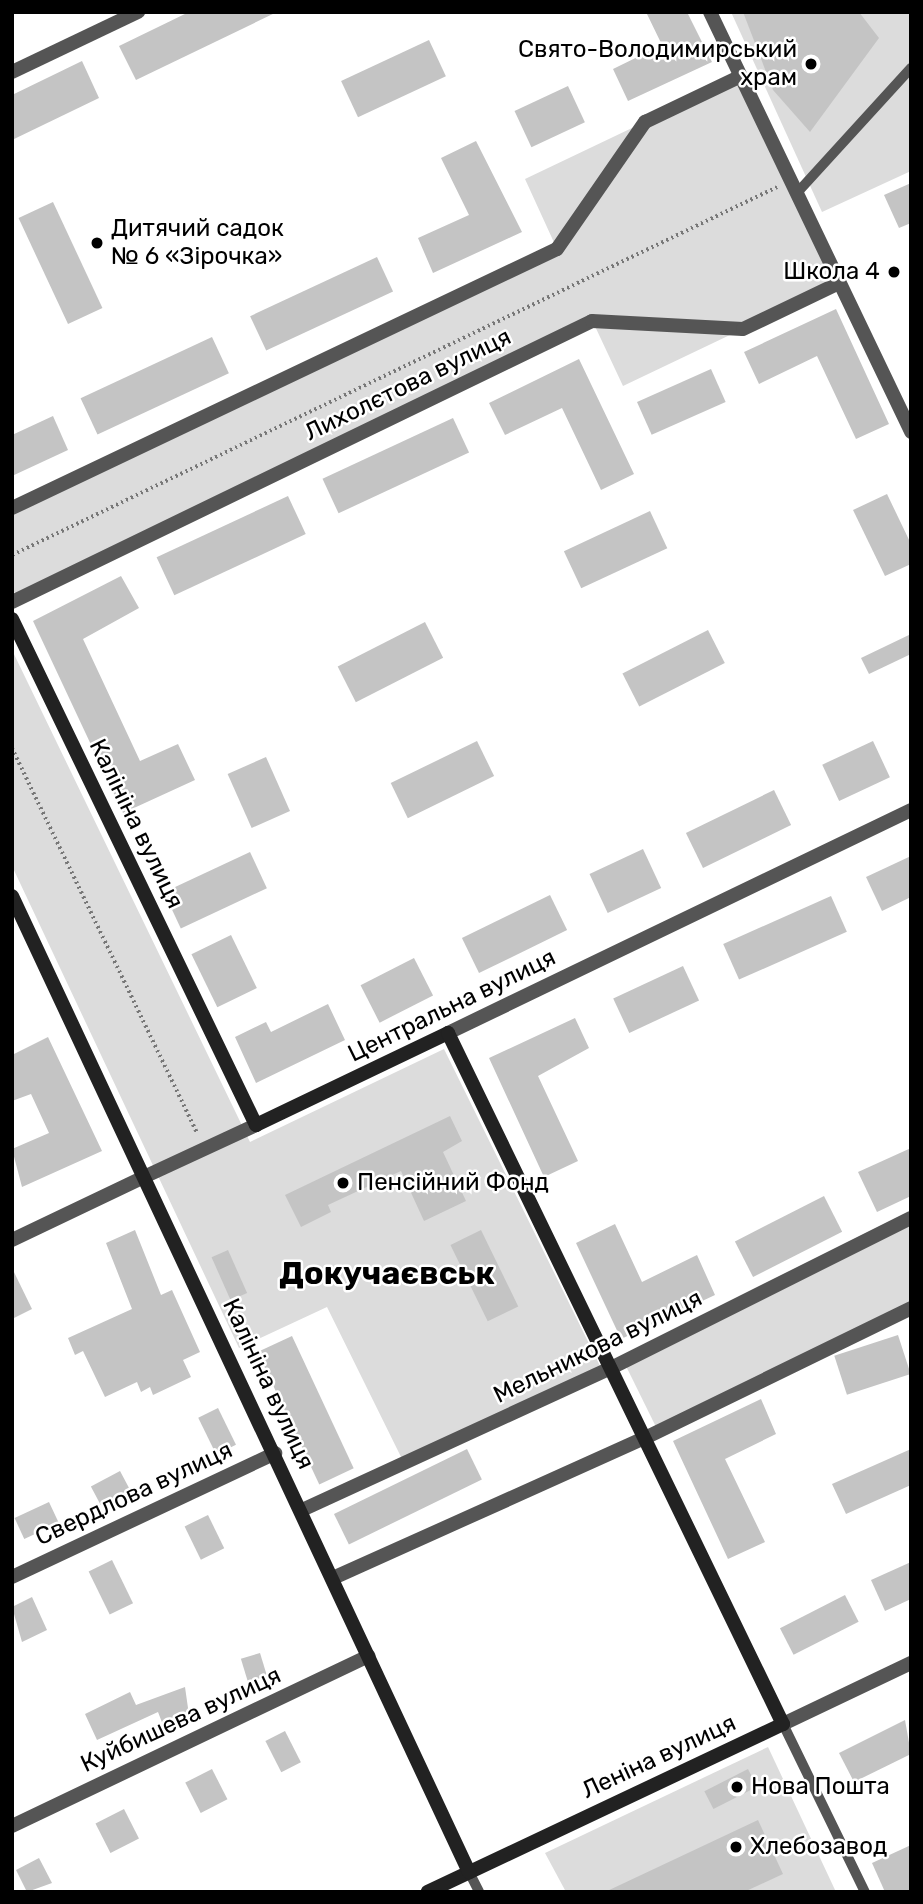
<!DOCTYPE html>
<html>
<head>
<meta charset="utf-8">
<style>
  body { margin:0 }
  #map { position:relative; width:923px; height:1904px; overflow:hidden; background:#fff; font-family:Rubik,sans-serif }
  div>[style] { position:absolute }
  .green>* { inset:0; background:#dcdcdc }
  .building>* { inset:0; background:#c4c4c4; transform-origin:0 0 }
  .path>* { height:3.5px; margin-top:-1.75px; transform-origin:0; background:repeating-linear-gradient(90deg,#777 0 2px,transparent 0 5.5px) }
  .service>* { height:10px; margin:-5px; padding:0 5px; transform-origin:5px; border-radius:5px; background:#555 }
  .minor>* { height:14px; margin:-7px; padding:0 7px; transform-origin:7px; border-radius:7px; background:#555 }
  .tertiary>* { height:14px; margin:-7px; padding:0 7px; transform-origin:7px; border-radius:7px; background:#555 }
  .secondary>* { height:14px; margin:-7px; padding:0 7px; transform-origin:7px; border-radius:7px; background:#222 }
  .dots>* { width:19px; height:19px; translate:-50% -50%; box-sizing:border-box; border:4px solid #fff; border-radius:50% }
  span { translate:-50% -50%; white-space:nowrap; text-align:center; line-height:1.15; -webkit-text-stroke:5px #fff; paint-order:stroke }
  .poi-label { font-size:24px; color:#000 }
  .right { translate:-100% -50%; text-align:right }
  .left { translate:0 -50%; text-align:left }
  .street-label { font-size:24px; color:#000 }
  .district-label { font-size:32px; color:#000; font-weight:700 }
  .frame { position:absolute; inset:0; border:14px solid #000; pointer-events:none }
</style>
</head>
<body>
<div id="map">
  <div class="green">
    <i style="clip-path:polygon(731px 12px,911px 12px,911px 171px,822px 212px)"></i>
    <i style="clip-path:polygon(741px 76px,839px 283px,623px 386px,593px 322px,18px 599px,12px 588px,12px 508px,557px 249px,525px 179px)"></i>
    <i style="clip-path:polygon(12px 650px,250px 1142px,444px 1049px,603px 1372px,404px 1463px,327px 1307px,239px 1348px,12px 866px)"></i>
    <i style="clip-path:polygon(911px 1218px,911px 1308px,658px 1431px,624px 1362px)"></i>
    <i style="clip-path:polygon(768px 1747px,836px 1892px,566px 1892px,545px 1853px)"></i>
  </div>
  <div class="building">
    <i style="clip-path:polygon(189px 12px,277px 12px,136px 80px,119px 46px)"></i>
    <i style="clip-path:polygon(646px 12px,687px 12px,712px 62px,628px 101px,613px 69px,662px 45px)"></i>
    <i style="clip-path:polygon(743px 12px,859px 12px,879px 38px,810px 132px,773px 90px)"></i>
    <i style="left:429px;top:40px;width:40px;height:97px;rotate:65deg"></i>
    <i style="clip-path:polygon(82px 61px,99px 98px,12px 140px,12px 95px)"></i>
    <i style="left:568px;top:86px;width:40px;height:59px;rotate:65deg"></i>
    <i style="clip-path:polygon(476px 141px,522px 232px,433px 273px,418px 238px,469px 215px,441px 158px)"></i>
    <i style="clip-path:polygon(911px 183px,911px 223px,899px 228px,884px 195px)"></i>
    <i style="left:53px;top:202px;width:117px;height:38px;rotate:65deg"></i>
    <i style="left:377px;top:257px;width:38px;height:140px;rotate:65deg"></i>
    <i style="clip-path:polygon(836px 309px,889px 424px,856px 439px,817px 356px,759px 384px,744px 352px)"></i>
    <i style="left:212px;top:337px;width:40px;height:145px;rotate:65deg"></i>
    <i style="clip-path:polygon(579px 359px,634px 474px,601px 490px,562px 408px,505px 435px,489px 403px)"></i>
    <i style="left:711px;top:369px;width:36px;height:81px;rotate:66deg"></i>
    <i style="clip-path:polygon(53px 416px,68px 450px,12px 476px,12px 435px)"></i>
    <i style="left:453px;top:418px;width:38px;height:144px;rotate:65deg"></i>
    <i style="clip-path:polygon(887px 494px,911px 544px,911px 564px,885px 576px,853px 510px)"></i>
    <i style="left:288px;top:496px;width:42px;height:145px;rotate:65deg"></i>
    <i style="left:650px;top:511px;width:41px;height:95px;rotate:65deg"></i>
    <i style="clip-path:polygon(121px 576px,139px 608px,83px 639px,140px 761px,178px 744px,195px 780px,123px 813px,33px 621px)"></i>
    <i style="left:425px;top:622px;width:40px;height:98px;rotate:63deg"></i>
    <i style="left:708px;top:630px;width:37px;height:96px;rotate:63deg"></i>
    <i style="clip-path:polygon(911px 634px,911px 654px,869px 674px,861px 658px)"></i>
    <i style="left:477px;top:741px;width:39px;height:96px;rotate:64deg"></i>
    <i style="left:873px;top:741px;width:40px;height:56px;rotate:65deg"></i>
    <i style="left:266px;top:757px;width:59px;height:42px;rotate:66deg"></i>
    <i style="left:774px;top:790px;width:39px;height:98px;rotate:64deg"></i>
    <i style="left:643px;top:849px;width:43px;height:59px;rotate:65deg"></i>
    <i style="left:250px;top:852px;width:40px;height:95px;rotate:65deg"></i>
    <i style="clip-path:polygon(911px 856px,911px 897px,882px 911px,866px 877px)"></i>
    <i style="left:550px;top:895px;width:39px;height:98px;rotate:64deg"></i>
    <i style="left:831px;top:896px;width:39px;height:118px;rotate:66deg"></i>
    <i style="left:231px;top:935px;width:59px;height:44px;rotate:64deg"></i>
    <i style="left:414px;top:958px;width:42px;height:60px;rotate:63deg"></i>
    <i style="left:683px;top:966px;width:38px;height:77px;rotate:65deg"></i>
    <i style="clip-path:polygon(328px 1004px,345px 1040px,256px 1083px,235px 1037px,266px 1022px,271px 1032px)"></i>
    <i style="clip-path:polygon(575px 1018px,589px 1048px,538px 1076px,578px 1161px,544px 1177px,489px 1058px)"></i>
    <i style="clip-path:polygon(48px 1037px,102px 1151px,22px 1187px,12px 1149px,49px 1133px,31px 1094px,12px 1101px,12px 1055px)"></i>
    <i style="clip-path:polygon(450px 1116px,462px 1141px,443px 1152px,466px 1201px,424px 1221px,401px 1171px,328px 1205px,331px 1212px,301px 1227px,285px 1195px)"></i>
    <i style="clip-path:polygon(911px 1148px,911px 1196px,877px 1212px,858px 1172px)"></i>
    <i style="left:824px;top:1196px;width:40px;height:100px;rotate:63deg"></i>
    <i style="clip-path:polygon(615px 1224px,642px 1282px,697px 1255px,715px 1295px,621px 1339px,576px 1243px)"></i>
    <i style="clip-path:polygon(135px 1230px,161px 1295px,172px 1290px,200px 1352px,183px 1360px,191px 1377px,153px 1395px,150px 1387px,141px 1392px,137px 1382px,105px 1397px,83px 1351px,75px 1355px,68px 1338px,132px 1309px,106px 1243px)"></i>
    <i style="left:481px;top:1230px;width:85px;height:34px;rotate:64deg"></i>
    <i style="left:228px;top:1250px;width:47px;height:18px;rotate:66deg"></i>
    <i style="clip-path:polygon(12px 1268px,32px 1309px,12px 1319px)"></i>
    <i style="left:898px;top:1335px;width:41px;height:67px;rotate:72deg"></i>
    <i style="left:292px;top:1336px;width:146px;height:38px;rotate:65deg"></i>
    <i style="clip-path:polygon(761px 1399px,776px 1434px,725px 1459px,765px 1542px,728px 1559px,673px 1441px)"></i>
    <i style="left:218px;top:1408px;width:41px;height:22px;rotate:64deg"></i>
    <i style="left:467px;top:1449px;width:34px;height:148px;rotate:64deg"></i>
    <i style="clip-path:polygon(911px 1449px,911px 1485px,846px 1514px,832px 1484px)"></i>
    <i style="left:120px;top:1471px;width:21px;height:33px;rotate:62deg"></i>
    <i style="left:49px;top:1502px;width:23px;height:38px;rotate:65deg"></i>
    <i style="left:208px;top:1515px;width:37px;height:26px;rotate:64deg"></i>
    <i style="left:112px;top:1560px;width:48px;height:26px;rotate:64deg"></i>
    <i style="clip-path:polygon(911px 1562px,911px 1599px,885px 1611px,871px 1580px)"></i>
    <i style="left:845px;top:1595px;width:30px;height:73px;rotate:63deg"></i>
    <i style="clip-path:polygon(32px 1597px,47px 1630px,22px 1642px,12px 1607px)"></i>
    <i style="left:260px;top:1653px;width:24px;height:20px;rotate:73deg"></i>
    <i style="clip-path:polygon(185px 1687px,189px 1715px,163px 1725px,158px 1712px,97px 1740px,85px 1714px,130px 1692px,136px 1705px)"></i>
    <i style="clip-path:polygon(905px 1720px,911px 1754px,854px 1782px,839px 1753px)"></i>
    <i style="left:285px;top:1731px;width:35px;height:22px;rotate:63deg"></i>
    <i style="left:212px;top:1769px;width:34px;height:30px;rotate:63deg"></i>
    <i style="left:748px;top:1769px;width:20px;height:49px;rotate:63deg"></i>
    <i style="left:124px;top:1809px;width:33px;height:32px;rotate:63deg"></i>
    <i style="clip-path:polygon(758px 1820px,783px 1874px,744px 1892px,605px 1892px)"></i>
    <i style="clip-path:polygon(911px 1845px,911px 1892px,885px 1892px,872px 1863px)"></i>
    <i style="clip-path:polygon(39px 1858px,52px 1883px,27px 1892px,16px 1870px)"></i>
  </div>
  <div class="path">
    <i style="left:12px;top:555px;width:849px;rotate:-25.69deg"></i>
    <i style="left:12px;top:748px;width:428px;rotate:64.3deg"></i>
  </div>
  <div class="service">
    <i style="left:796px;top:194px;width:171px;rotate:-47.6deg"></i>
    <i style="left:783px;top:1724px;width:187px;rotate:64deg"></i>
    <i style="left:469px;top:1872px;width:22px;rotate:63deg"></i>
  </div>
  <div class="minor">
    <i style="left:710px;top:12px;width:466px;rotate:64.4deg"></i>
    <i style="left:12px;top:72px;width:140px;rotate:-25.5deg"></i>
    <i style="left:12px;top:508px;width:603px;rotate:-25.42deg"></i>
    <i style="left:557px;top:249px;width:155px;rotate:-55.3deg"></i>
    <i style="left:645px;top:122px;width:106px;rotate:-25.6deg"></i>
    <i style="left:12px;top:602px;width:644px;rotate:-25.85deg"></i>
    <i style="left:592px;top:321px;width:151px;rotate:3deg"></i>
    <i style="left:743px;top:329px;width:106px;rotate:-25.6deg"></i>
    <i style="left:448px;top:1033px;width:514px;rotate:-25.72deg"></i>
    <i style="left:12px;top:1240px;width:148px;rotate:-25.5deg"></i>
    <i style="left:302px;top:1510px;width:342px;rotate:-24.7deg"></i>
    <i style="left:613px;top:1367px;width:333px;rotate:-26.6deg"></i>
    <i style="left:12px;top:1577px;width:291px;rotate:-25.2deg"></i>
    <i style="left:333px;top:1578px;width:344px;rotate:-24.2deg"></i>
    <i style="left:647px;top:1437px;width:294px;rotate:-26deg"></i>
    <i style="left:12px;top:1826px;width:395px;rotate:-25.5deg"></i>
  </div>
  <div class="tertiary">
    <i style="left:146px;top:1176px;width:121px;rotate:-24.9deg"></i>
    <i style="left:783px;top:1724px;width:142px;rotate:-25.5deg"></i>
  </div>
  <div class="secondary">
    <i style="left:12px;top:619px;width:562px;rotate:64.26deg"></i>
    <i style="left:256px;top:1125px;width:213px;rotate:-25.6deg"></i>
    <i style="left:448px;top:1033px;width:768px;rotate:64.14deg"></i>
    <i style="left:783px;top:1724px;width:393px;rotate:154.7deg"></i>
    <i style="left:12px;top:896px;width:1078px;rotate:64.91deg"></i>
  </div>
  <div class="dots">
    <i style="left:811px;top:64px;background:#000"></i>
    <i style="left:97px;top:243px;background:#000"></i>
    <i style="left:894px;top:272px;background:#000"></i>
    <i style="left:343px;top:1183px;background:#000"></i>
    <i style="left:737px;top:1787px;background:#000"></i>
    <i style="left:736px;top:1847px;background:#000"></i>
  </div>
  <div class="poi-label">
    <span class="right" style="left:797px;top:64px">Свято-Володимирський<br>храм</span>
    <span class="left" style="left:111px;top:243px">Дитячий садок<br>№ 6 «Зірочка»</span>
    <span class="right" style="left:880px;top:272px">Школа 4</span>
    <span class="left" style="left:357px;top:1183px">Пенсійний Фонд</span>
    <span class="left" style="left:751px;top:1787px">Нова Пошта</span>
    <span class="left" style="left:750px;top:1847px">Хлебозавод</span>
  </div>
  <div class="street-label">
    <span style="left:408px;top:385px;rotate:-26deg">Лихолєтова вулиця</span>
    <span style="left:136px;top:824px;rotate:64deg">Калініна вулиця</span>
    <span style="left:452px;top:1006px;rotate:-26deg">Центральна вулиця</span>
    <span style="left:598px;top:1347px;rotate:-26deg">Мельникова вулиця</span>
    <span style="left:268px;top:1384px;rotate:65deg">Калініна вулиця</span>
    <span style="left:134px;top:1494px;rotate:-25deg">Свердлова вулиця</span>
    <span style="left:181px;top:1720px;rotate:-25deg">Куйбишева вулиця</span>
    <span style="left:659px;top:1757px;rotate:-25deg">Леніна вулиця</span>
  </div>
  <div class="district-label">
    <span style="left:387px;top:1273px">Докучаєвськ</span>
  </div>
  <div class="frame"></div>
</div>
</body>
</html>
